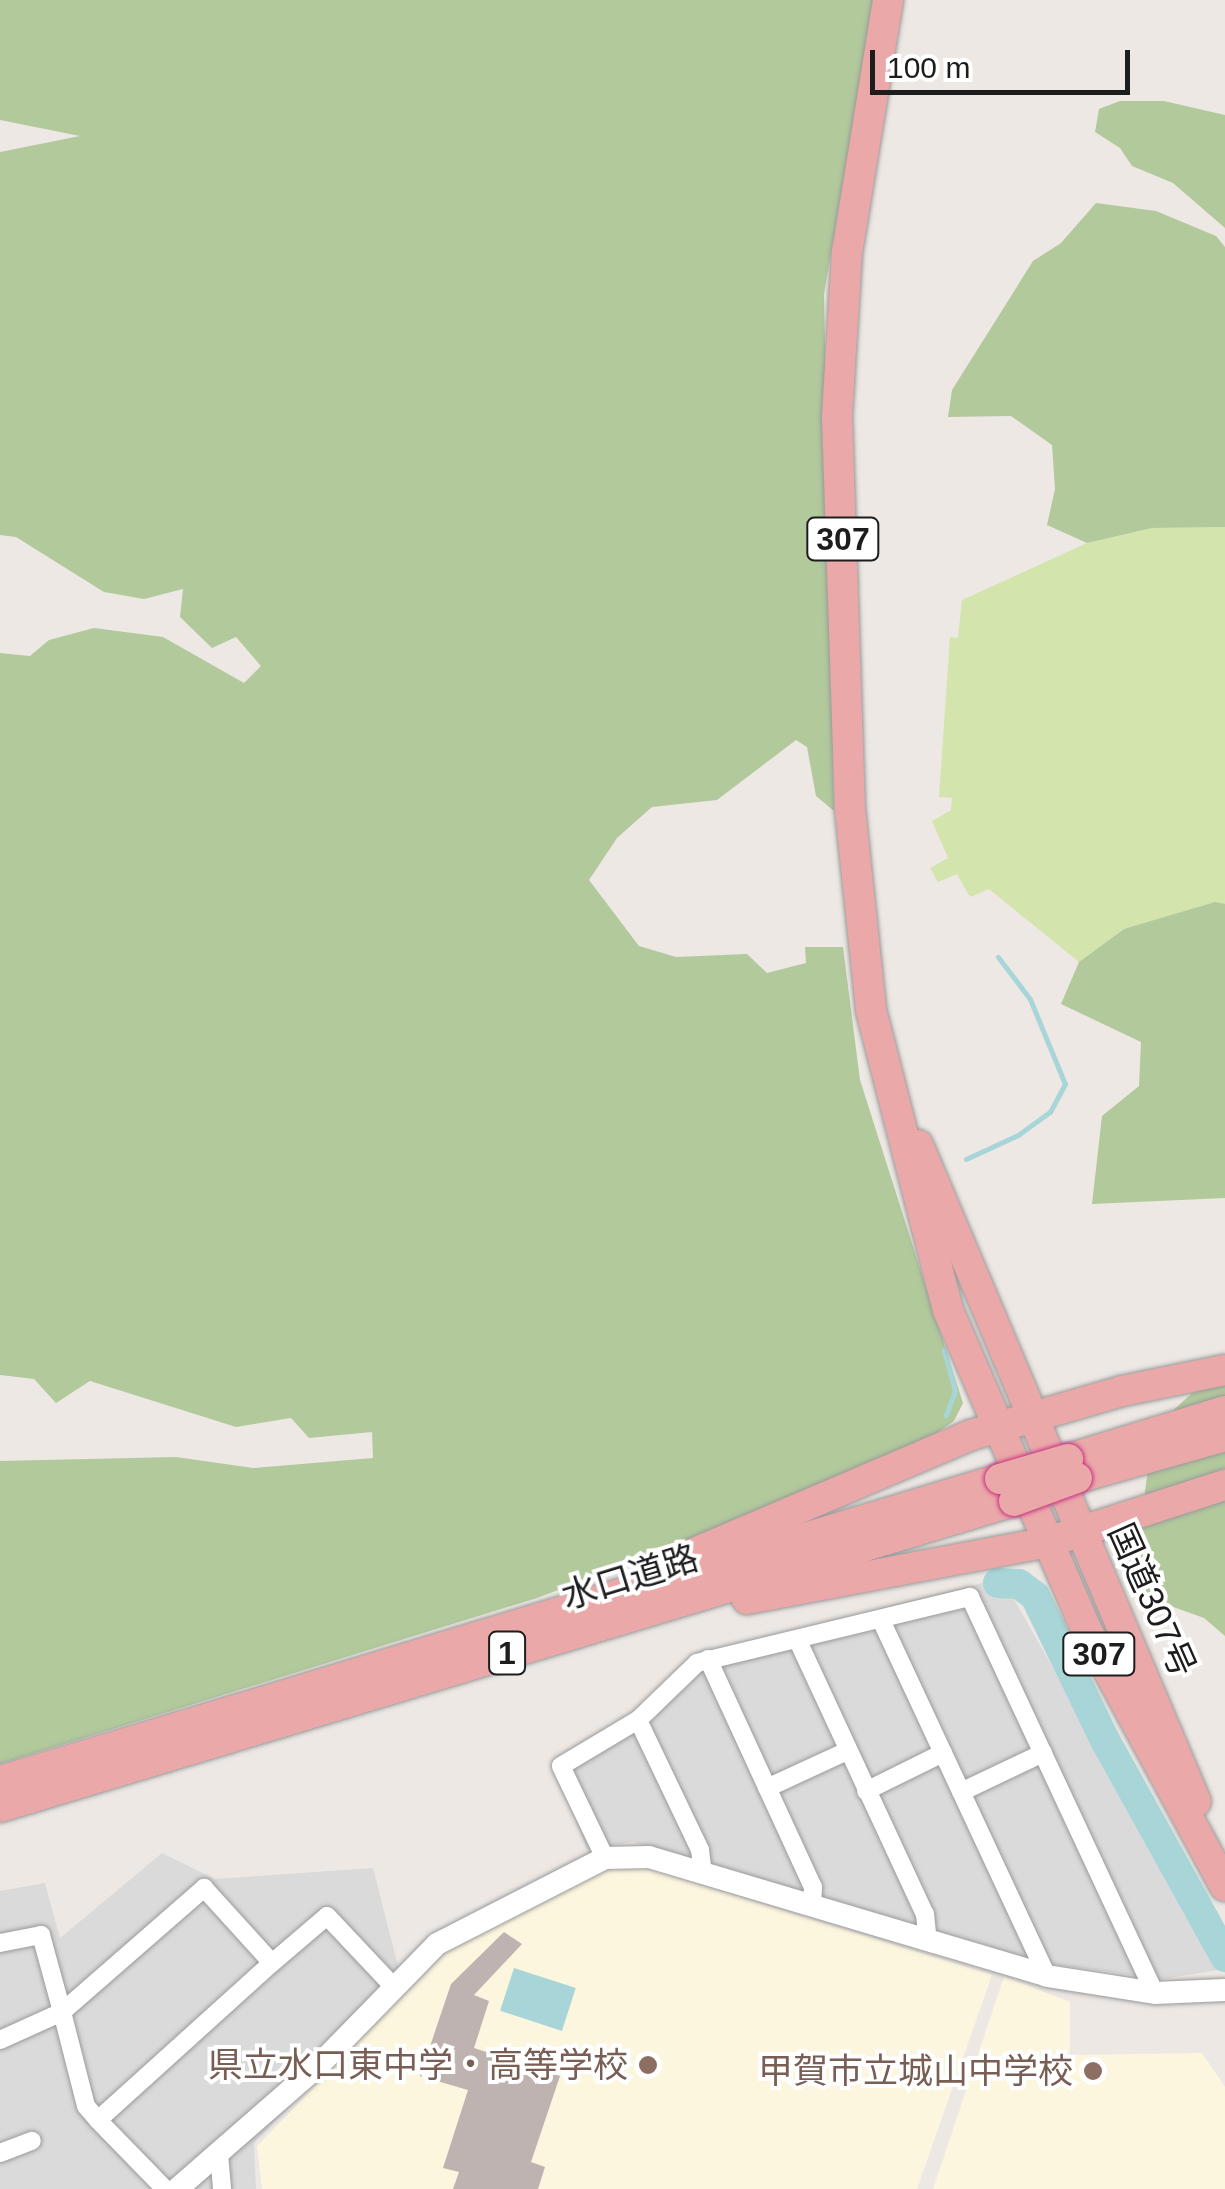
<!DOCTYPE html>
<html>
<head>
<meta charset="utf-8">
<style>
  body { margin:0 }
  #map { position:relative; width:1225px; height:2189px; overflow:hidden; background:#ede8e4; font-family:Arial,"Noto Sans JP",sans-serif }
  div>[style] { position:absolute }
  .residential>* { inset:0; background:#dbdada }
  .education>* { inset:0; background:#fcf6de }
  .grass>* { inset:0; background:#d3e4ad }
  .forest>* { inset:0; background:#b2c99c }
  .water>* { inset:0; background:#a8d6d8; transform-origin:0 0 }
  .stream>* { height:5px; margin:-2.5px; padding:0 2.5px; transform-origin:2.5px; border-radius:2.5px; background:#a8d6d8 }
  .river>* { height:30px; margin:-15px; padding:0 15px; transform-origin:15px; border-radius:15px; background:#a8d6d8 }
  .building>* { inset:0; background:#beb3b1 }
  .roads { filter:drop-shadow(0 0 2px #9a9a9a) drop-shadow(0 0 2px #9a9a9a) }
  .minor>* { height:18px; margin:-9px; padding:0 9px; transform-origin:9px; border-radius:9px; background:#fff }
  .tertiary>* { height:22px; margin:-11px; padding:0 11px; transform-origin:11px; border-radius:11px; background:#fff }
  .trunk>* { height:30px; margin:-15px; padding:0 15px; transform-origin:15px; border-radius:15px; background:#eaa9a8 }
  .bridges { filter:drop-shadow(0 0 2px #ca3284) drop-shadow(0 0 2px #ca3284) }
  .trunk-bridge>* { height:30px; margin:-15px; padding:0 15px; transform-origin:15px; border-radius:15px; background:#eaa9a8 }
  .dots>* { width:28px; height:28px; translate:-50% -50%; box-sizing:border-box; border:5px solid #fff; border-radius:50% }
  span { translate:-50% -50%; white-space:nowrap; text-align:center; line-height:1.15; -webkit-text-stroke:8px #fff; paint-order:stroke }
  .shield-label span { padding:2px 8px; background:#fff; border:2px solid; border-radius:8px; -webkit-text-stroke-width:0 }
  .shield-label { font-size:32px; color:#1d1d1d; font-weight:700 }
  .street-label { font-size:35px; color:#1d1d1d }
  .education-label { font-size:35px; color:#785e54 }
  .right { translate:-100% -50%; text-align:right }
  .scale { position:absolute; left:870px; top:50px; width:260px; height:45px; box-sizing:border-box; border:5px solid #1d1d1d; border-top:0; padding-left:12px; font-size:30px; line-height:35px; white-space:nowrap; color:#1d1d1d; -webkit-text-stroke:8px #fff; paint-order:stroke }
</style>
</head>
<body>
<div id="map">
  <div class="residential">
    <i style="clip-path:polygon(1002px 1578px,1224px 1969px,1162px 1979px,1051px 1964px,633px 1842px,587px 1849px,552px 1762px,629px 1717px,698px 1654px)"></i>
    <i style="clip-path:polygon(162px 1853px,215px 1879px,373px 1868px,398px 1966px,412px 1983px,254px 2143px,256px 2189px,0 2189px,0 1891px,45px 1883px,60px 1938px)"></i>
  </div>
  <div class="education">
    <i style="clip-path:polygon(636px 1865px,992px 1975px,917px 2189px,262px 2189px,257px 2146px,452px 1946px,604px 1869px)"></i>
    <i style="clip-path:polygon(1004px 1977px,1070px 2002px,1070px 2055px,1202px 2053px,1225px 2087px,1225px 2189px,933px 2189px)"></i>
  </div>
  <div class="grass">
    <i style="clip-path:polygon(1225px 527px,1225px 904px,1124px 929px,1079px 962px,989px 889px,970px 897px,957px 874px,938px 882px,930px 868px,948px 858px,932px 821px,951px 810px,952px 798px,939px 797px,950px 637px,958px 638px,962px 600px,1087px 543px,1152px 528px)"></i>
  </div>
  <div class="forest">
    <i style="clip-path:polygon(0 0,875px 0,824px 294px,834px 811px,816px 796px,807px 747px,796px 740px,717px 800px,652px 807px,617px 838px,589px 880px,639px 946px,676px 957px,747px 954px,767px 973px,806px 963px,805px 947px,843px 947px,860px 1080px,963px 1403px,954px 1421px,925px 1441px,757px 1515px,537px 1598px,0 1764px,0 1461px,176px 1457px,253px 1468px,373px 1458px,372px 1432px,309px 1438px,291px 1418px,236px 1427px,90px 1381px,56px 1403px,34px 1379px,0 1375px,0 653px,30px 656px,49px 640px,94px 628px,163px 637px,244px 683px,261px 666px,236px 637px,212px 648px,180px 617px,183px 589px,144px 599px,104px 592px,16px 537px,0 535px,0 152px,80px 136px,0 120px)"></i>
    <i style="clip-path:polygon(1120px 101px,1164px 101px,1225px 115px,1225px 228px,1173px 183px,1132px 166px,1120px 148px,1095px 132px,1099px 109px)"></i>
    <i style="clip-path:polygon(1096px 203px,1156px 211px,1216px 236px,1225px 247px,1225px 527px,1152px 528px,1087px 543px,1047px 525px,1055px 489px,1052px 445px,1011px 416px,948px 417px,952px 390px,1033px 261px,1061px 243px)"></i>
    <i style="clip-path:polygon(1215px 902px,1225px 904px,1225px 1198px,1092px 1204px,1102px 1116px,1139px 1086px,1141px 1042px,1061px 1004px,1079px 962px,1124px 929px)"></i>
    <i style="clip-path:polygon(1225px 1382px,1225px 1636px,1204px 1618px,1143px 1596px,1137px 1554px,1153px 1429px,1192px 1393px)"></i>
  </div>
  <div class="water">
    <i style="left:514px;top:1968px;width:65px;height:45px;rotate:18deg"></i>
  </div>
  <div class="stream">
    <i style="left:966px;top:1159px;width:57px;rotate:-24.8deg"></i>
    <i style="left:1018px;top:1135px;width:39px;rotate:-36deg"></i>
    <i style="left:1050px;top:1112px;width:32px;rotate:-62deg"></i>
    <i style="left:1065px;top:1084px;width:92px;rotate:-112.4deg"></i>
    <i style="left:1030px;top:999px;width:53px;rotate:-127.3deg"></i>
    <i style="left:944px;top:1350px;width:42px;rotate:75deg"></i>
    <i style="left:955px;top:1391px;width:26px;rotate:111deg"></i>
  </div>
  <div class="river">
    <i style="left:998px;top:1583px;width:21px;rotate:3deg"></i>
    <i style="left:1019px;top:1584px;width:20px;rotate:37deg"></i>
    <i style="left:1035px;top:1596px;width:162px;rotate:64.1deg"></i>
    <i style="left:1106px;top:1742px;width:246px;rotate:61deg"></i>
  </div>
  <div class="building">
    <i style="clip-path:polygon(504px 1932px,522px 1944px,474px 1995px,489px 2001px,474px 2048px,560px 2076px,531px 2162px,545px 2167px,538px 2189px,453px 2189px,459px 2172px,443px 2168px,468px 2090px,420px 2076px,451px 1984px)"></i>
  </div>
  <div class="roads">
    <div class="minor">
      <i style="left:881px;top:1620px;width:393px;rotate:65deg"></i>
      <i style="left:798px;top:1641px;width:301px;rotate:65.1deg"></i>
      <i style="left:925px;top:1914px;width:28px;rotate:84deg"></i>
      <i style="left:708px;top:1659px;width:251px;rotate:65.3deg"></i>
      <i style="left:813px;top:1887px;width:20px;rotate:93deg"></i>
      <i style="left:638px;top:1720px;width:144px;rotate:64.5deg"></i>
      <i style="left:700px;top:1850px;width:23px;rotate:83deg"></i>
      <i style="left:767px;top:1788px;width:88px;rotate:-24.8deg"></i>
      <i style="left:866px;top:1791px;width:86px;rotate:-26.3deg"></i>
      <i style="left:961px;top:1792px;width:91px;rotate:-25.4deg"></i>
      <i style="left:605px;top:1858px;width:102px;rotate:-115.6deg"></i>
      <i style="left:561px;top:1766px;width:90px;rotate:-30.9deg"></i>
      <i style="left:638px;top:1720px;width:82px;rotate:-44deg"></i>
      <i style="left:697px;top:1663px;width:281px;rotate:-13.6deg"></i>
      <i style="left:970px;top:1597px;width:437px;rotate:65deg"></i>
      <i style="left:0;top:1943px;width:42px;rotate:-11deg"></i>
      <i style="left:41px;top:1935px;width:80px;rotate:74.7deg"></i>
      <i style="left:62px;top:2012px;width:68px;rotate:155.7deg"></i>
      <i style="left:98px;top:2120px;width:18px;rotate:-131deg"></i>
      <i style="left:86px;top:2106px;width:97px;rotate:-104.3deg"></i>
      <i style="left:62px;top:2012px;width:189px;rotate:-41.1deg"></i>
      <i style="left:204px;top:1888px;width:101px;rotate:47.8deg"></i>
      <i style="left:0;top:2153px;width:34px;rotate:-21deg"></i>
      <i style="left:219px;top:2154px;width:35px;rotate:85deg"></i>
      <i style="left:165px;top:2189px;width:96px;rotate:-134.2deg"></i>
      <i style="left:98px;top:2120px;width:234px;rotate:-42.1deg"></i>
      <i style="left:272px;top:1963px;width:72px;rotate:-40.5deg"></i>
      <i style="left:327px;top:1916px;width:98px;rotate:46.7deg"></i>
    </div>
    <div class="tertiary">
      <i style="left:177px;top:2189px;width:187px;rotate:-41.1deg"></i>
      <i style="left:318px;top:2066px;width:170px;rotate:-45.7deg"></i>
      <i style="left:437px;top:1944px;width:189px;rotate:-27.1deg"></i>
      <i style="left:605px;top:1858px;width:44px;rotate:-1.3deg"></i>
      <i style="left:649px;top:1857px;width:415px;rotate:16.6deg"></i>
      <i style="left:1047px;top:1976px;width:109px;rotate:8.9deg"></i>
      <i style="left:1155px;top:1993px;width:70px;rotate:-2.5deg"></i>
    </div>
    <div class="trunk">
      <i style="left:888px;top:0;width:255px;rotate:99.2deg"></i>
      <i style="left:847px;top:252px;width:165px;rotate:93.5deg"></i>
      <i style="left:837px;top:417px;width:392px;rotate:88.1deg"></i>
      <i style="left:850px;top:809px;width:202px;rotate:84deg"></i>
      <i style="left:871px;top:1010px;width:310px;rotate:75.6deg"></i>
      <i style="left:948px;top:1310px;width:348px;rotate:66.6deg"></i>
      <i style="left:1086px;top:1629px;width:292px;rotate:61.6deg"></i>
      <i style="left:918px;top:1145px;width:713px;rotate:67.07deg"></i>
      <i style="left:1068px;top:1459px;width:164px;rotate:-17deg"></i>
      <i style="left:1077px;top:1478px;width:154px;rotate:-15.8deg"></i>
      <i style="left:692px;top:1554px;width:303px;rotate:-23.1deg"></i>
      <i style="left:971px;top:1435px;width:157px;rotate:-16.2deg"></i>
      <i style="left:1122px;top:1391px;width:105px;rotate:-11.5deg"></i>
      <i style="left:747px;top:1599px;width:306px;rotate:-10.7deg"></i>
      <i style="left:1048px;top:1542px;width:186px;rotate:-17.9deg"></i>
      <i style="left:0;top:1781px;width:1045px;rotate:-16.8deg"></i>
      <i style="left:0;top:1807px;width:1059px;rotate:-16.79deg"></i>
    </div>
  </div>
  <div class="bridges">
    <div class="trunk-bridge">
      <i style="left:1000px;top:1479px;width:71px;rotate:-16.4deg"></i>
      <i style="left:1014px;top:1501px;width:67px;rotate:-20.1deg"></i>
    </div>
  </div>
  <div class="dots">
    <i style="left:648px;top:2065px;background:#8d6e63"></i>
    <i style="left:1093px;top:2071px;background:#8d6e63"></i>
  </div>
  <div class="shield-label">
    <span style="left:843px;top:539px">307</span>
    <span style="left:507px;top:1653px">1</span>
    <span style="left:1099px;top:1654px">307</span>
  </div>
  <div class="street-label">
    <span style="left:630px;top:1577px;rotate:-17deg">水口道路</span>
    <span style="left:1152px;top:1600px;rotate:66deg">国道307号</span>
  </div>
  <div class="education-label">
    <span class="right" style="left:628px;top:2065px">県立水口東中学・高等学校</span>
    <span class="right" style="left:1073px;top:2071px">甲賀市立城山中学校</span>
  </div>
  <div class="scale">100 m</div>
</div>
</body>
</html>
